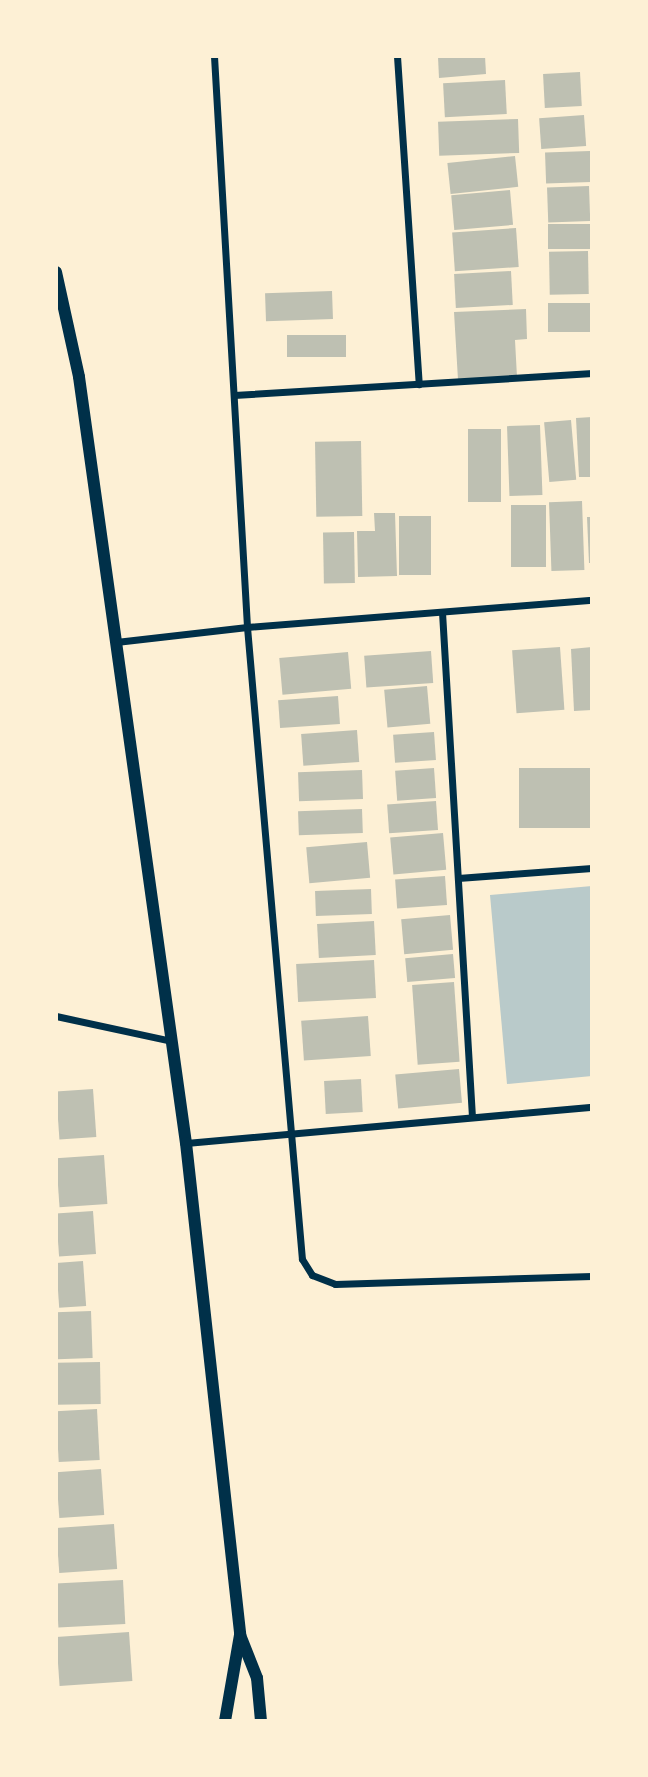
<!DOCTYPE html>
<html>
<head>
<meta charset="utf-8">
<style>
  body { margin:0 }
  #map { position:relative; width:648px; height:1777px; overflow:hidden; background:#fdf0d5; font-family:"DejaVu Sans",sans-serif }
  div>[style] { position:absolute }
  .green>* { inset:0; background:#b9caca }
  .building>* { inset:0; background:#bec0b2; transform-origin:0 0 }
  .minor>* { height:7px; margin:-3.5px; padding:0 3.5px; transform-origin:3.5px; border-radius:3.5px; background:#003049 }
  .tertiary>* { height:12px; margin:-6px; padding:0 6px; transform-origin:6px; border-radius:6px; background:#003049 }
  span { translate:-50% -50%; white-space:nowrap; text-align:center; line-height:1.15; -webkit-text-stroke:7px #fdf0d5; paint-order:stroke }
  .frame { position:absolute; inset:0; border:58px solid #fdf0d5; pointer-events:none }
</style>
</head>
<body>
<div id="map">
  <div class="green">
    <i style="clip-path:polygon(592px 886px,592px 1076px,507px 1084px,490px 895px)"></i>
  </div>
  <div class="building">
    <i style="clip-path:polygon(485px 56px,486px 74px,439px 78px,438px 57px)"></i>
    <i style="left:580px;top:72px;width:34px;height:37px;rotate:87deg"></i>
    <i style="left:505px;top:80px;width:34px;height:62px;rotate:87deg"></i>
    <i style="left:584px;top:115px;width:31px;height:45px;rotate:86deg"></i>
    <i style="left:518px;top:119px;width:34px;height:80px;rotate:88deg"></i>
    <i style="left:590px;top:151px;width:31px;height:45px;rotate:88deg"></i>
    <i style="left:515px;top:156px;width:31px;height:68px;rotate:84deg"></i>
    <i style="left:589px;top:186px;width:35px;height:42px;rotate:88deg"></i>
    <i style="left:510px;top:190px;width:35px;height:59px;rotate:85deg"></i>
    <i style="left:548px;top:224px;width:44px;height:25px"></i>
    <i style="left:516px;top:228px;width:39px;height:64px;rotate:86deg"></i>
    <i style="left:588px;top:251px;width:43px;height:39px;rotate:89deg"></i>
    <i style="left:511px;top:271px;width:34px;height:57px;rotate:87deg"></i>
    <i style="left:332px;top:291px;width:28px;height:67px;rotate:88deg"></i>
    <i style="left:592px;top:303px;width:29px;height:44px;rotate:90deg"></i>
    <i style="clip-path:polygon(526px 309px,527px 339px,515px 340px,517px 377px,458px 380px,454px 312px)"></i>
    <i style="left:287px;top:335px;width:59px;height:22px"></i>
    <i style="clip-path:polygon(592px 417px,592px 477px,579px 477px,576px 418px)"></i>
    <i style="left:571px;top:420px;width:60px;height:27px;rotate:85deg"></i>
    <i style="left:540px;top:425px;width:70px;height:33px;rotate:88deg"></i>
    <i style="left:468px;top:429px;width:33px;height:73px"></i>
    <i style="left:361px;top:441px;width:75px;height:46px;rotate:89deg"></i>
    <i style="left:582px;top:501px;width:69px;height:33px;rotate:88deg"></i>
    <i style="left:511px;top:505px;width:35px;height:62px"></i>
    <i style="clip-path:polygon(374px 513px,395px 513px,397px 576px,358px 577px,357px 531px,375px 531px)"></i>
    <i style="left:399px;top:516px;width:32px;height:59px"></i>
    <i style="clip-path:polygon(587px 517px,592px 517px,592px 563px,589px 563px)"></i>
    <i style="left:354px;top:532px;width:51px;height:31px;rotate:89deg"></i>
    <i style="left:560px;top:647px;width:63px;height:48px;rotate:86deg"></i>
    <i style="clip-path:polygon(592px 647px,592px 710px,574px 711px,571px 649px)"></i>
    <i style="left:431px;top:651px;width:32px;height:67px;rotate:86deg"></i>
    <i style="left:348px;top:652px;width:37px;height:69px;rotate:85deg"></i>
    <i style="left:427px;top:686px;width:38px;height:43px;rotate:85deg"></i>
    <i style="left:338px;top:696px;width:28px;height:60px;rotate:86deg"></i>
    <i style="left:357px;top:730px;width:32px;height:56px;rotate:86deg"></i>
    <i style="left:434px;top:732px;width:28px;height:41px;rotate:86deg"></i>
    <i style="left:434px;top:768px;width:30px;height:39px;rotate:86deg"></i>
    <i style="left:592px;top:768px;width:60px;height:73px;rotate:90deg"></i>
    <i style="left:362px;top:770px;width:29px;height:64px;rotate:88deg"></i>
    <i style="left:436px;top:801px;width:29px;height:49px;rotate:86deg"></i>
    <i style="left:362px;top:809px;width:24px;height:64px;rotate:88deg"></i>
    <i style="left:443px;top:833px;width:37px;height:53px;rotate:85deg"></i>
    <i style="left:367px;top:842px;width:36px;height:61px;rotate:85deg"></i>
    <i style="left:445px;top:876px;width:29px;height:50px;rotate:86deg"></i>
    <i style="left:371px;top:889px;width:25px;height:56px;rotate:88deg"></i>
    <i style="left:450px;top:915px;width:35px;height:49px;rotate:85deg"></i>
    <i style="left:374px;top:921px;width:34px;height:57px;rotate:87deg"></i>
    <i style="left:453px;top:954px;width:24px;height:48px;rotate:85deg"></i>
    <i style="left:374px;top:960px;width:38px;height:78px;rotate:87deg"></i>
    <i style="left:454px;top:982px;width:80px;height:42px;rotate:86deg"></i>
    <i style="left:368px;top:1016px;width:40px;height:67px;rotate:86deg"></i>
    <i style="left:459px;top:1069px;width:34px;height:64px;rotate:85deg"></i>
    <i style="left:361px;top:1079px;width:33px;height:37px;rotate:87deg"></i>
    <i style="left:93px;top:1089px;width:48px;height:37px;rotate:86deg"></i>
    <i style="left:104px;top:1155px;width:49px;height:48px;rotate:86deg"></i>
    <i style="left:93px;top:1211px;width:43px;height:37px;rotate:86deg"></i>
    <i style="left:83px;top:1261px;width:45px;height:27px;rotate:86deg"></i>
    <i style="left:91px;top:1311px;width:47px;height:35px;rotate:88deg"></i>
    <i style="left:100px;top:1362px;width:42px;height:44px;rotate:89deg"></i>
    <i style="left:97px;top:1409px;width:51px;height:41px;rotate:87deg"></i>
    <i style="left:101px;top:1469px;width:46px;height:45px;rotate:86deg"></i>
    <i style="left:114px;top:1524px;width:45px;height:58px;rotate:86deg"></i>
    <i style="left:123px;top:1580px;width:44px;height:67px;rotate:87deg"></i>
    <i style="left:129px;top:1632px;width:49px;height:73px;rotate:86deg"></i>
  </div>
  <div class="minor">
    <i style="left:214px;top:56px;width:572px;rotate:86.69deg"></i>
    <i style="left:247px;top:627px;width:634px;rotate:85.03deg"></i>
    <i style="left:302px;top:1259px;width:19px;rotate:58deg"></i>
    <i style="left:312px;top:1275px;width:25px;rotate:21deg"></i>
    <i style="left:335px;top:1284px;width:257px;rotate:-1.8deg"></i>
    <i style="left:397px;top:56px;width:329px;rotate:86.2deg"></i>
    <i style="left:234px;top:395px;width:359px;rotate:-3.5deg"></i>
    <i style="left:442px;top:612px;width:506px;rotate:86.6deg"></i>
    <i style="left:116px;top:642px;width:132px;rotate:-6.5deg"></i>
    <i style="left:247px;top:627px;width:346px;rotate:-4.5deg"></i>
    <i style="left:458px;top:878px;width:134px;rotate:-4.3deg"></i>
    <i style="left:56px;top:1016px;width:119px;rotate:12.2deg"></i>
    <i style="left:186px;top:1143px;width:408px;rotate:-5.1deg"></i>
  </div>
  <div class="tertiary">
    <i style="left:56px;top:272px;width:107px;rotate:77.6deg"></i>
    <i style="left:79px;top:377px;width:773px;rotate:82.05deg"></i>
    <i style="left:186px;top:1143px;width:495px;rotate:83.7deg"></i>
    <i style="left:240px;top:1635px;width:46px;rotate:68.4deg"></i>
    <i style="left:257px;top:1678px;width:43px;rotate:84.7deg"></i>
    <i style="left:225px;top:1721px;width:87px;rotate:-80.1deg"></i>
  </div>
  <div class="frame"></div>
</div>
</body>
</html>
